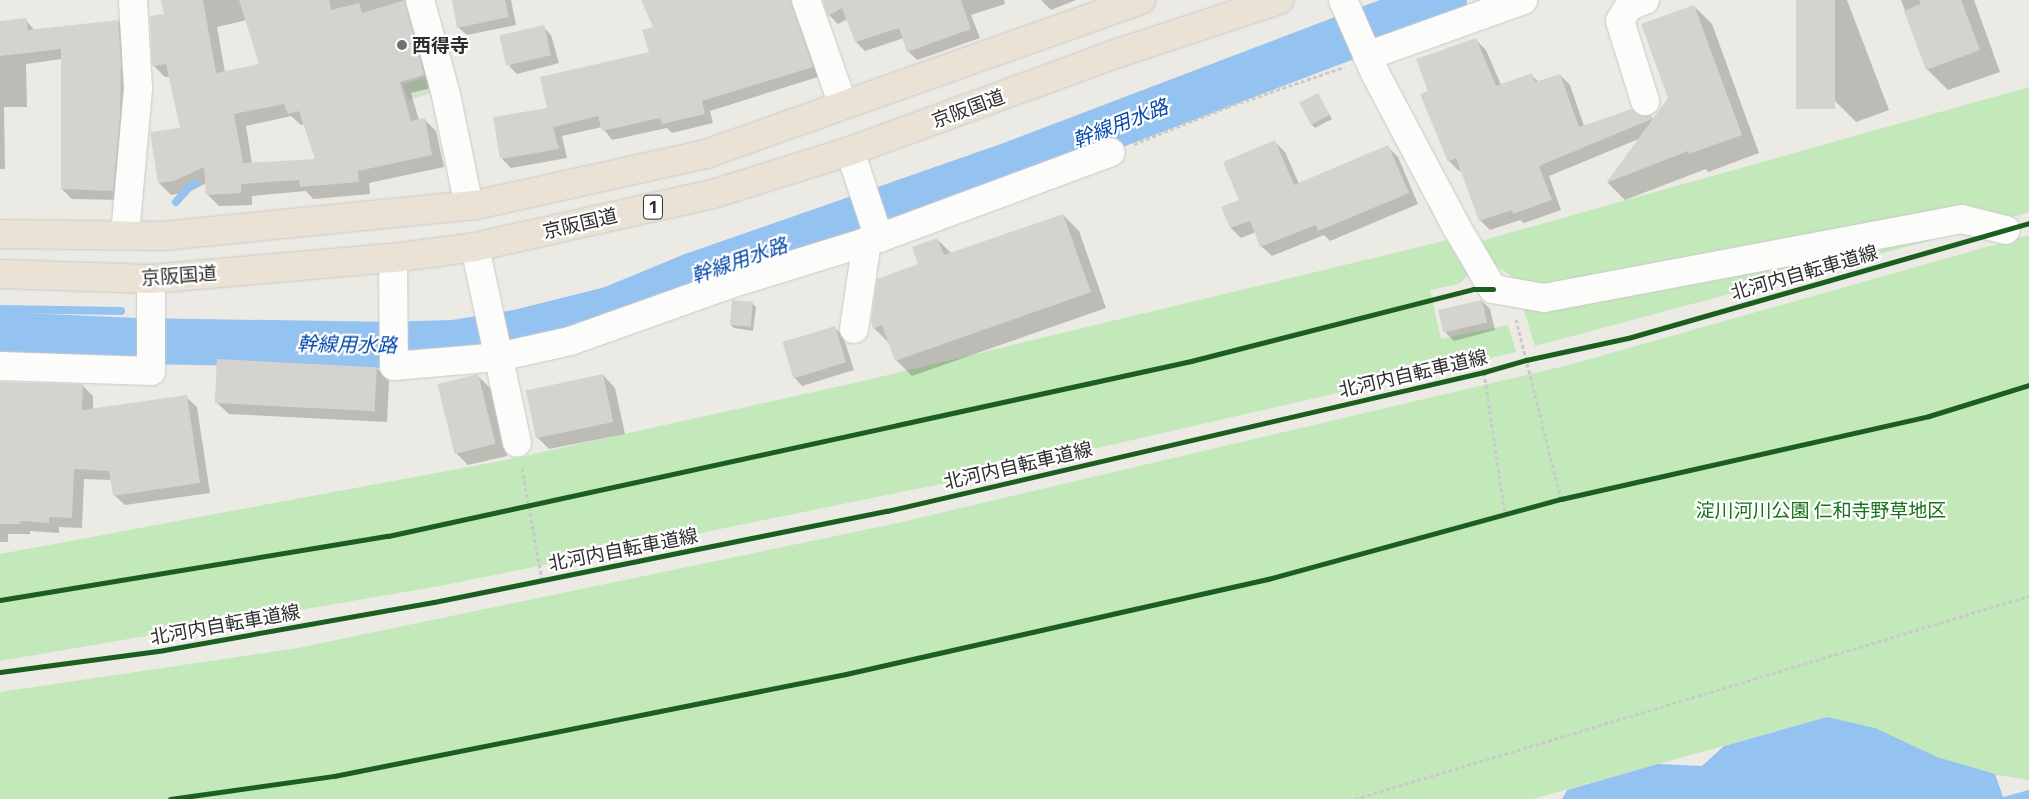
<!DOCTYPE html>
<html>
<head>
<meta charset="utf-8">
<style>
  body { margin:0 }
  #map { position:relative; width:2029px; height:799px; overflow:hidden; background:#eceae4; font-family:"Titillium Web","Noto Sans JP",sans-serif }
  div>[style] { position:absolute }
  .green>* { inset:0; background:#c3e9bb }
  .cemetery>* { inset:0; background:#d3e2cb; transform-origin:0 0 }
  .water>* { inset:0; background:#94c2f1 }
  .shadow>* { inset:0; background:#0003 }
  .stream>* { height:8px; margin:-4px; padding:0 4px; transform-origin:4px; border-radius:4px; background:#94c2f1 }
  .river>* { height:46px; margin:-23px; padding:0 23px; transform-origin:23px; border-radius:23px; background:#94c2f1 }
  .building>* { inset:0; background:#d5d3cf; transform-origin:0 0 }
  .path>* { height:3px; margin-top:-1.5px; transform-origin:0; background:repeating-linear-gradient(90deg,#cacac9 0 4px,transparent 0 6.5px) }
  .roads { filter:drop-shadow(0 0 1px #cac9c9) drop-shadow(0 0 1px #cac9c9) }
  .minor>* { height:28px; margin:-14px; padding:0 14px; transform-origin:14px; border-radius:14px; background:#fcfcfb }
  .highway>* { height:28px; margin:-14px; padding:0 14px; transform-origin:14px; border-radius:14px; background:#eae3d5 }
  .cycleway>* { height:5px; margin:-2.5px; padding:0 2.5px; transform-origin:2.5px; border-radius:2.5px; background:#1b5e20 }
  .dots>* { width:14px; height:14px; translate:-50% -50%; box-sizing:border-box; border:2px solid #fff; border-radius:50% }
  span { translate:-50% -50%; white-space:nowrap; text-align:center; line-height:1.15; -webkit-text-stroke:4.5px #fff; paint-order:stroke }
  .shield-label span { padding:1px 4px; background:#fff; border:1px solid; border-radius:4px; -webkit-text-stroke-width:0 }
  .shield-label { font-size:18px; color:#2e2e2e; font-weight:700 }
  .poi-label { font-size:19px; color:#2e2e2e; font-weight:700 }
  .left { translate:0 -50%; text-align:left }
  .street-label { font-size:19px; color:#2e2e2e }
  .park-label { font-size:19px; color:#167219 }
  .water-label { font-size:20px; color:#054aaa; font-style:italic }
</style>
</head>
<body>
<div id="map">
  <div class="green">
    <i style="clip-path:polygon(2029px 87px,2029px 212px,1969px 230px,1535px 346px,1514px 278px,1488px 260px,1477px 242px)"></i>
    <i style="clip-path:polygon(2029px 235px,2029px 780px,1973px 771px,1827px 717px,1533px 799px,0 799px,0 692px,298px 648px,893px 524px,1569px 365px)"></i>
    <i style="clip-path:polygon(1452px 239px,1474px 270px,1459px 284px,1430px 290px,1441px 339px,1508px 325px,1516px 352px,936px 485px,440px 586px,0 661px,0 554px,511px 459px,863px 381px)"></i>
  </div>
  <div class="cemetery">
    <i style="left:429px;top:76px;width:17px;height:27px;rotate:73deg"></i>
  </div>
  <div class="water">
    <i style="clip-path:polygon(1827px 717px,1875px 728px,1937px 757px,1995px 774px,2003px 797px,2029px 790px,2029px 799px,1562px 799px,1567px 790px,1658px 764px,1702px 766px,1724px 746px)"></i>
  </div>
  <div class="shadow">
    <i style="clip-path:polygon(evenodd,162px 0,417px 0,435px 87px,411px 93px,419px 120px,424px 119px,436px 131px,444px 167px,369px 183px,370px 194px,313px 199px,306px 191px,252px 196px,252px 205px,219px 206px,207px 194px,207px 183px,187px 192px,171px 195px,159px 183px,181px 129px,170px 77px,165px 77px,154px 66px,165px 15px,162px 0,247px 20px,261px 65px,225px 72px,217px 27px,247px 20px,162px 0,291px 116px,301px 125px,305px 124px,316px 160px,252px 164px,246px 126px,291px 116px)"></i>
    <i style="clip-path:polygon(453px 0,511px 0,516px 25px,467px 35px,458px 27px)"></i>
    <i style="clip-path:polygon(643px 0,803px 0,821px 76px,710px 111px,713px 123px,672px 133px,667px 128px,612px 140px,602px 127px,562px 136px,567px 158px,511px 168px,502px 159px,549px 109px,651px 53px,654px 28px)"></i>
    <i style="clip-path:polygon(823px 0,1004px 0,1005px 4px,971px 15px,980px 38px,917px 60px,908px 51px,904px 38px,865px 51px,856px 42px,848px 19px,838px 24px,829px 15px)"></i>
    <i style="clip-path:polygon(1041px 0,1076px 0,1051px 10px)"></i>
    <i style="clip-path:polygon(1797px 0,1847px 0,1889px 110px,1856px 122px,1835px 101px)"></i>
    <i style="clip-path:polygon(1901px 0,1974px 0,2000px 72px,1948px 90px,1927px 69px)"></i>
    <i style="clip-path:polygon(1694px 6px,1712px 24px,1759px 153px,1708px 172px,1706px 169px,1625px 200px,1608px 183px,1641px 138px,1549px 176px,1561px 210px,1524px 223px,1520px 220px,1490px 230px,1480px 220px,1462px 170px,1459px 171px,1449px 161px,1430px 92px,1476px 40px,1486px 50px,1501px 85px,1531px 75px,1539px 82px,1560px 75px,1570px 85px,1584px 126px,1651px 116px,1654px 120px,1669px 99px)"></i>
    <i style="clip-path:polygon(25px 19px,35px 31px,118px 21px,128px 31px,123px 200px,72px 199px,62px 189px,62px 59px,26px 64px,27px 107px,4px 107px,5px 169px,0 169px,0 23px)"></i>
    <i style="clip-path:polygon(543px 27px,551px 35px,559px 63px,517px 74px,509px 66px)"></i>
    <i style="clip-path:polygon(1318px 95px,1332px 119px,1315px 128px,1311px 124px)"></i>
    <i style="clip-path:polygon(1275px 142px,1285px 152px,1299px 184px,1388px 147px,1398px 157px,1418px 204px,1330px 241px,1324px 235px,1272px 256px,1261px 246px,1256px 232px,1241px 238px,1231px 228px,1223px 208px,1241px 201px)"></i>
    <i style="clip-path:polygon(1063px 215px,1079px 231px,1106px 308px,912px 376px,896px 360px,890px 344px,874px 328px,937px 239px,952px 254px)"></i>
    <i style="clip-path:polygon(1482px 301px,1490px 309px,1495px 330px,1454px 341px,1445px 332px)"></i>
    <i style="clip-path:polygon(752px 303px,756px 307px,753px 331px,734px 328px,730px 324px)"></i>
    <i style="clip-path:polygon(835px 328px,843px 336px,854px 370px,802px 386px,794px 377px)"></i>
    <i style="clip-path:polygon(377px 368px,389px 381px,387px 422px,229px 414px,216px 402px)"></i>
    <i style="clip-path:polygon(603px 375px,615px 388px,625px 434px,549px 449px,536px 436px)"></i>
    <i style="clip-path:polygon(478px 376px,490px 388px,507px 456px,468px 465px,456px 453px)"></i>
    <i style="clip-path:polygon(0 383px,83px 386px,93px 396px,93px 410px,186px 397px,197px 407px,210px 493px,125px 505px,114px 495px,112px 480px,84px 479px,82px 528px,59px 527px,59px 533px,30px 531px,30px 534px,8px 534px,8px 542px,0 542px)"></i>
  </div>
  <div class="stream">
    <i style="left:176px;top:202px;width:18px;rotate:-49deg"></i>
    <i style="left:188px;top:188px;width:9px;rotate:-27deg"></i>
    <i style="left:0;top:309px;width:121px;rotate:0.9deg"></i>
  </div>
  <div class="river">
    <i style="left:0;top:335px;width:136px;rotate:2.5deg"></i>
    <i style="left:136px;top:341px;width:244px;rotate:0.9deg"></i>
    <i style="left:380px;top:345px;width:74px;rotate:-1.5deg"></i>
    <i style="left:454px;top:343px;width:63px;rotate:-9.2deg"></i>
    <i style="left:516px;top:333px;width:99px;rotate:-14deg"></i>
    <i style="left:612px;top:309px;width:87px;rotate:-22.4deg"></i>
    <i style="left:692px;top:276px;width:323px;rotate:-19.2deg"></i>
    <i style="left:997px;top:170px;width:478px;rotate:-20.8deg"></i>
  </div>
  <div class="building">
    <i style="clip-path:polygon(evenodd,161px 0,203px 0,216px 73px,259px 64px,239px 0,329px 0,331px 10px,359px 3px,362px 13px,405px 0,424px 75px,400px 82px,411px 121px,425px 118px,432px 155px,358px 171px,359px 182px,300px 187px,299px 180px,241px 184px,241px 193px,206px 195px,204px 167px,174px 181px,158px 183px,150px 132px,180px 128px,166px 64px,152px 66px,150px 16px,164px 14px,161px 0,284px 104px,288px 114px,299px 111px,315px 159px,243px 163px,234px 114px,284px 104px)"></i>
    <i style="clip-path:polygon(452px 0,505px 0,509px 17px,457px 28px)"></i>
    <i style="clip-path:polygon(641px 0,791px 0,813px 67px,702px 101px,705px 114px,662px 124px,660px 118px,602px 131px,598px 116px,553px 127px,559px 149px,500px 159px,493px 117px,547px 108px,540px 77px,649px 52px,642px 30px,653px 27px)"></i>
    <i style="clip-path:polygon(823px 0,961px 0,971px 29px,907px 52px,899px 28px,855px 42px,842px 8px,828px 16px)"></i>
    <i style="left:1796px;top:0;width:39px;height:109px"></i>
    <i style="clip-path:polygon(1919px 0,1961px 0,1980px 50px,1926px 70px,1904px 11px,1921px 4px)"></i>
    <i style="clip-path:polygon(1694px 5px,1742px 135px,1689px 154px,1688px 151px,1606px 183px,1668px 98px,1641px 24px)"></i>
    <i style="clip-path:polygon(26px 18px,28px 30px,118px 20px,121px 60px,120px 118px,113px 191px,61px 189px,61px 49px,0 56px,0 21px)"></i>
    <i style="left:544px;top:25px;width:31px;height:46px;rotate:77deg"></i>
    <i style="clip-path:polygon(1476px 38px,1496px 86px,1532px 73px,1535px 82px,1560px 74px,1579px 127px,1632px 109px,1641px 116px,1651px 115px,1652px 119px,1539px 166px,1552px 200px,1513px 214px,1512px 210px,1479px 221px,1456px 158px,1448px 162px,1420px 94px,1428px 91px,1416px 59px)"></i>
    <i style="left:1318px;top:93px;width:25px;height:21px;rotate:63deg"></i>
    <i style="clip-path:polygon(1275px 140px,1294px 185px,1388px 145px,1409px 193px,1318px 231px,1316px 225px,1260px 247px,1250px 221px,1230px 228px,1221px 207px,1239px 200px,1223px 162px)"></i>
    <i style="clip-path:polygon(1063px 214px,1091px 292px,895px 361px,882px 325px,873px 329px,871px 322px,877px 279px,918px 264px,912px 247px,937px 238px,944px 255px)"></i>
    <i style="left:732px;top:300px;width:21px;height:25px;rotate:5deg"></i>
    <i style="left:1482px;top:300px;width:23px;height:45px;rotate:77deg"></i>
    <i style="left:835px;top:326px;width:38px;height:55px;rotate:73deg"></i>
    <i style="left:217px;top:359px;width:160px;height:44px;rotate:3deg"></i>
    <i style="left:478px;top:374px;width:72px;height:42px;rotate:76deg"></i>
    <i style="left:603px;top:374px;width:49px;height:79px;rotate:78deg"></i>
    <i style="clip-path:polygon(0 382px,83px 384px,82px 410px,187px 395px,200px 483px,113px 496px,109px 471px,74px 469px,72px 518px,49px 517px,49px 523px,20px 521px,21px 524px,0 524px)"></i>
  </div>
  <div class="path">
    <i style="left:1134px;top:144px;width:100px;rotate:-21.7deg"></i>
    <i style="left:1227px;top:107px;width:124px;rotate:-18.9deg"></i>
    <i style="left:1516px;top:319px;width:186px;rotate:76deg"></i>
    <i style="left:1484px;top:372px;width:144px;rotate:81.6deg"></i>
    <i style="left:522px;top:468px;width:114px;rotate:79.9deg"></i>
    <i style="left:1355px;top:799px;width:704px;rotate:-16.76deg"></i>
  </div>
  <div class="roads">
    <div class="minor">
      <i style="left:420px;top:0;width:98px;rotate:74.7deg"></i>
      <i style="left:446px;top:95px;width:113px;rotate:78.3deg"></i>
      <i style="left:806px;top:0;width:111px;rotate:70.6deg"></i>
      <i style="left:1343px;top:0;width:80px;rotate:66.3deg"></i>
      <i style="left:1375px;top:73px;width:175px;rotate:62.1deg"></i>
      <i style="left:1457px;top:228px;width:71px;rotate:59.5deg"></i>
      <i style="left:1493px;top:289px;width:52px;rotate:10deg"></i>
      <i style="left:1544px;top:298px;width:425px;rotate:-10.7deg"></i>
      <i style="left:1962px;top:219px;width:45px;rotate:14deg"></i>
      <i style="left:1645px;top:0;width:17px;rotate:159deg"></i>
      <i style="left:1629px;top:6px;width:17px;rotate:121deg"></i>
      <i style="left:1620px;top:21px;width:84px;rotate:72.6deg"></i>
      <i style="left:1367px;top:56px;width:166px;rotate:-19.7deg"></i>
      <i style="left:850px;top:151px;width:92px;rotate:71.6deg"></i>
      <i style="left:125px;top:235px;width:148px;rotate:-84.9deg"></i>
      <i style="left:138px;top:88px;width:88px;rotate:-93.3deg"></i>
      <i style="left:475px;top:247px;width:200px;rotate:77.9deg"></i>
      <i style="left:393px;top:258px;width:108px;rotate:89.5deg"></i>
      <i style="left:394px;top:366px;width:104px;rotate:-4.9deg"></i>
      <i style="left:498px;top:357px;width:74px;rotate:-12.5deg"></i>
      <i style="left:570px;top:341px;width:167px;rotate:-19.6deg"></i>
      <i style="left:727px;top:285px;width:159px;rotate:-17.2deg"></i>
      <i style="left:879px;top:238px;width:247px;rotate:-20.3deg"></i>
      <i style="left:854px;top:329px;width:89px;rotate:-81.6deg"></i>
      <i style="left:0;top:366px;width:151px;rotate:1.9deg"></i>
      <i style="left:151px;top:371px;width:92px;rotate:-90deg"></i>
    </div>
    <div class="highway">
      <i style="left:0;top:234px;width:163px;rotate:0.7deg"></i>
      <i style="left:163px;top:236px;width:315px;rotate:-5.7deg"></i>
      <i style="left:476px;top:205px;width:236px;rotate:-12.5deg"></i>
      <i style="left:706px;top:154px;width:462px;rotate:-19.5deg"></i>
      <i style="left:0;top:274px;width:151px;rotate:1.9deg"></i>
      <i style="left:151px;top:279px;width:243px;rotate:-5deg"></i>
      <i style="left:393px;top:258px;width:83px;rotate:-7.6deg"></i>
      <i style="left:475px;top:247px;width:244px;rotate:-12.6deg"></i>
      <i style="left:713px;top:194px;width:144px;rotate:-17.4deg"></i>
      <i style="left:850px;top:151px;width:279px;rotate:-20.1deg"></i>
      <i style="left:1112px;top:55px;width:176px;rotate:-18.2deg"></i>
    </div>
  </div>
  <div class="cycleway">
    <i style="left:0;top:600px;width:393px;rotate:-9.4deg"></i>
    <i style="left:388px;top:536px;width:822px;rotate:-12.29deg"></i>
    <i style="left:1191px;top:361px;width:291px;rotate:-14.3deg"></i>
    <i style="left:1473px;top:289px;width:20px"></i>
    <i style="left:0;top:672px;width:165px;rotate:-7.6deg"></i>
    <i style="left:164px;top:650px;width:274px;rotate:-10.1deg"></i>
    <i style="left:434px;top:602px;width:462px;rotate:-11.4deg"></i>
    <i style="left:887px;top:511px;width:613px;rotate:-13.11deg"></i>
    <i style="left:1484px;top:372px;width:44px;rotate:-15.9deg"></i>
    <i style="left:1526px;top:360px;width:104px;rotate:-12.2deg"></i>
    <i style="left:1628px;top:338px;width:417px;rotate:-16deg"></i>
    <i style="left:170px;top:799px;width:166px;rotate:-8deg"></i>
    <i style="left:334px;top:776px;width:522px;rotate:-11.27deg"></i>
    <i style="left:846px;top:674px;width:433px;rotate:-12.7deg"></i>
    <i style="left:1268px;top:579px;width:304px;rotate:-15.3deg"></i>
    <i style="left:1561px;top:499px;width:377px;rotate:-12.7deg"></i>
    <i style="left:1929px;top:416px;width:105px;rotate:-17.2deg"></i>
  </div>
  <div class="dots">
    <i style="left:402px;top:45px;background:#70706e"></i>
  </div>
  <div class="shield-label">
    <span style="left:653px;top:207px">1</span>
  </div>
  <div class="poi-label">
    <span class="left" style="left:412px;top:45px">西得寺</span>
  </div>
  <div class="street-label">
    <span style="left:968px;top:108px;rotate:-20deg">京阪国道</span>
    <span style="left:580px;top:223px;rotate:-13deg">京阪国道</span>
    <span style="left:1804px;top:272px;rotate:-16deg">北河内自転車道線</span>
    <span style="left:179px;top:275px;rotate:-4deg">京阪国道</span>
    <span style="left:1413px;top:373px;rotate:-13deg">北河内自転車道線</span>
    <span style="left:1018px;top:465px;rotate:-13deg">北河内自転車道線</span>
    <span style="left:623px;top:549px;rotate:-11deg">北河内自転車道線</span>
    <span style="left:225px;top:624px;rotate:-10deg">北河内自転車道線</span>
  </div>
  <div class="park-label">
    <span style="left:1821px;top:510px">淀川河川公園 仁和寺野草地区</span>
  </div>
  <div class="water-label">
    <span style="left:1120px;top:123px;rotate:-21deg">幹線用水路</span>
    <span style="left:739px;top:260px;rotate:-19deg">幹線用水路</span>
    <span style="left:347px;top:344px;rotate:1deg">幹線用水路</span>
  </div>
</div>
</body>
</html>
